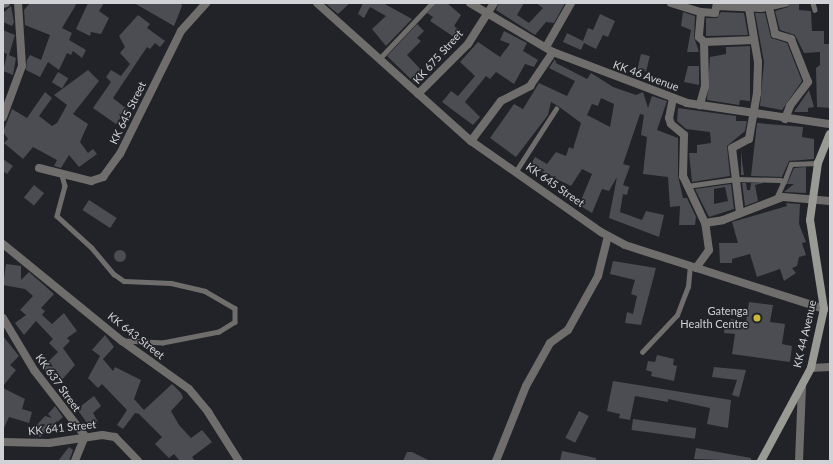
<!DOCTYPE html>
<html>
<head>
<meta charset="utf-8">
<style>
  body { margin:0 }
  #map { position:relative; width:833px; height:464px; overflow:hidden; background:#212328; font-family:Lato,sans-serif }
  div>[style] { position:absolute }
  .building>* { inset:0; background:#4b4d52; transform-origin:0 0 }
  .round { border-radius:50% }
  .lane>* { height:4.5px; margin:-2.25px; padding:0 2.25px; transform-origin:2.25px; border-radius:2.25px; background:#6f6e6c }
  .street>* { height:8px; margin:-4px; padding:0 4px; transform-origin:4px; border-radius:4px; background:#6f6e6c }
  .secondary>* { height:8px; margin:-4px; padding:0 4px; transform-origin:4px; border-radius:4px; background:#9a9a95 }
  .dots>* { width:11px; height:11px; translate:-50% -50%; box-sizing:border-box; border:2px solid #212328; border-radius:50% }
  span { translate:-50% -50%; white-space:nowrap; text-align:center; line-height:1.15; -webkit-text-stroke:3px #212328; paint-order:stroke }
  .street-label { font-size:11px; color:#d0d2d5 }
  .poi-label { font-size:11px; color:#d0d2d5 }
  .right { translate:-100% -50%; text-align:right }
  .frame { position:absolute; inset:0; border:4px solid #d0d2d5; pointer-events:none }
</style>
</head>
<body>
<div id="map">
  <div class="building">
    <i style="clip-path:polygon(30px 3px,77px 3px,62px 28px,72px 33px,69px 40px,86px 50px,82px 58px,73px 51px,71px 55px,67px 53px,59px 70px,48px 62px,40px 77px,26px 70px,27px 60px,30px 55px,41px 60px,50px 35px,25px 25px,24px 10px)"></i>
    <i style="clip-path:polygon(88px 3px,104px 3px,99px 11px,109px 18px,101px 34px,91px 32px,90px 36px,76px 29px)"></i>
    <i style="clip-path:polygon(134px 3px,181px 3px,182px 6px,174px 26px)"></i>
    <i style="clip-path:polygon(325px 3px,350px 3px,338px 14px)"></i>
    <i style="clip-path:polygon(363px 3px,383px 3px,412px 19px,386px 46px,372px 29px,386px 16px,370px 7px,364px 18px,358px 14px)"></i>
    <i style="clip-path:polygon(436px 3px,447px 3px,461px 15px,454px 26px,459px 30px,454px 37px,430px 21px,433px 17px,427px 13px)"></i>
    <i style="clip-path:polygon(499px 3px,524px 3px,517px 15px,529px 23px,543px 8px,536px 3px,565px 3px,554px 23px,546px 22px,535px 35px,496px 10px)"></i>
    <i style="clip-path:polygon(790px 3px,799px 3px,799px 10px,811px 11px,812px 31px,824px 31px,824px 44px,830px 44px,830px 108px,817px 107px,816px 68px,820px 65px,820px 52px,804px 53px,795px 35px,780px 30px,775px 11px,788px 7px)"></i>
    <i style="clip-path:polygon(11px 6px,14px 22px,12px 26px,3px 22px,3px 13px)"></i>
    <i style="clip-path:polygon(683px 12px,695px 16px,694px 37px,699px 52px,687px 52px,691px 30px,681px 26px)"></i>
    <i style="clip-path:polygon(721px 12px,744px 13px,748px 35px,706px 36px,706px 18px,717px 18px)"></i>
    <i style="clip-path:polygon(755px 13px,765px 13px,771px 38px,787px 43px,802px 81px,782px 110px,760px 106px,764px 62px)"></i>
    <i style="clip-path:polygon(600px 14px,615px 21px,608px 37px,603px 35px,596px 49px,584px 43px,581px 50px,563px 42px,567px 33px,583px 41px,588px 28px,593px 30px)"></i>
    <i style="clip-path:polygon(138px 15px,150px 24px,147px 28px,165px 41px,160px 47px,155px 43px,150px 49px,147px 47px,113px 98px,128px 110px,116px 124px,93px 108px,111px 82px,106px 77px,111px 70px,121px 76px,130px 64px,120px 53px,125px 47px,119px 36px)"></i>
    <i style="clip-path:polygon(417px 24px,424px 31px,417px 38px,421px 41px,407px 55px,425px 74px,415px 83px,387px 56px)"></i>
    <i style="clip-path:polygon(3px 30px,15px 35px,9px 55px,16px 58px,13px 75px,3px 71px,7px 54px,3px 52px)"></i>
    <i style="clip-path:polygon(504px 31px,527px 43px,523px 51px,538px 60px,534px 67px,525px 64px,514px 84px,496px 72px,490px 79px,486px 76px,465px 102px,480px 117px,473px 125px,442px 102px,451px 91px,458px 96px,475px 76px,460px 62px,478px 42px,500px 57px,510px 44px,500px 40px)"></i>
    <i style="clip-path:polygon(750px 46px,750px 101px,740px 100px,739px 105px,707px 100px,710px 57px,726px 54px,726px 47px)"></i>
    <i style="left:641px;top:54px;width:9px;height:16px;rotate:13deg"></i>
    <i style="clip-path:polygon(evenodd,555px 59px,556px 63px,587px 79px,591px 73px,613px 87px,636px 95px,643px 92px,648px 108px,652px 96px,667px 101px,657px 130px,678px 138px,678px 176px,683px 198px,687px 198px,696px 217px,695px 225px,679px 225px,680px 206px,670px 207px,668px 177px,643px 174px,647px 137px,641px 135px,644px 115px,640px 114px,623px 164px,630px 166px,623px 185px,629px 187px,627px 195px,623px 194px,620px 212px,642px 220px,646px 211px,664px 215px,659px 237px,609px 218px,617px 177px,609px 191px,602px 189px,592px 213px,579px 205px,592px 174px,582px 169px,571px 186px,530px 166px,535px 157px,547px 164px,556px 152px,566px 156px,569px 147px,573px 149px,581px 123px,558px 106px,551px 102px,548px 115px,516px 157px,490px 138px,514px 104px,523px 109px,539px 83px,567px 96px,575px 81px,549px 68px,555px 59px,601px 98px,614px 104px,610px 127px,587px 115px,592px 104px,598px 106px,601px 98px)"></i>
    <i style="clip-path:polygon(688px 66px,699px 66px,699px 85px,684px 82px)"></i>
    <i style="clip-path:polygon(88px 70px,99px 81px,73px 114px,88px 124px,80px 142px,88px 153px,93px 149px,97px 154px,79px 167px,69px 155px,61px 168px,54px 166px,57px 160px,33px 147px,23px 159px,4px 143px,8px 139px,3px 132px,12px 109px,27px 118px,45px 92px,52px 98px,39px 116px,52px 126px,57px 123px,67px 105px,54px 95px)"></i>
    <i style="left:58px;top:72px;width:12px;height:12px;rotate:31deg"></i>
    <i style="clip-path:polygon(809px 90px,814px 107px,808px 108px,808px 112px,794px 112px)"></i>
    <i style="clip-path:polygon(678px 108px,736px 116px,736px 121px,747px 121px,745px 131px,727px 146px,730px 176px,692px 182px,689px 153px,697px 153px,697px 145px,711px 143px,710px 132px,686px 129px,677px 121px)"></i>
    <i style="clip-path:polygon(757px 123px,803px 127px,802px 137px,814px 139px,814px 159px,789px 161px,782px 177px,751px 176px)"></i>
    <i style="clip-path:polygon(741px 150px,742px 161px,744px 175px,741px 175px)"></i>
    <i style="clip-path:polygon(3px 159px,13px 166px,7px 174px,3px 171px)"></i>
    <i style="clip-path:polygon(806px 167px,806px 193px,784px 192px,794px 184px,787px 184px,794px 168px)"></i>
    <i style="clip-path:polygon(742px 183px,746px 183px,747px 190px,750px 190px,751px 183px,763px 183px,755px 185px,758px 201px,745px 206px)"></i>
    <i style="clip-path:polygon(evenodd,731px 184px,734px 209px,709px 217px,695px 189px,731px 184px,725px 187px,728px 201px,714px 204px,714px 189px,725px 187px)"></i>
    <i style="left:34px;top:185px;width:13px;height:16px;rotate:39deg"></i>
    <i style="left:89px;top:200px;width:33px;height:12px;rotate:33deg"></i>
    <i style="clip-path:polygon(786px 203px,800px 204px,799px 224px,806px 242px,802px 243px,806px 255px,799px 257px,797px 266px,792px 268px,796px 273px,784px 281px,780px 269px,757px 277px,750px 254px,732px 259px,732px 263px,720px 263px,719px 243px,738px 243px,732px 222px,787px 206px)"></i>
    <i class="round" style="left:114px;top:250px;width:12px;height:12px"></i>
    <i style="clip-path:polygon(613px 261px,656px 268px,641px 325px,625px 323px,627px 312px,633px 314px,637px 296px,631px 294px,635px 280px,610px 274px)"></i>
    <i style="clip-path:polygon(6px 264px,21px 266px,21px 280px,29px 272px,54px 294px,41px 308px,45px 311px,42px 315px,52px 324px,64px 313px,77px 331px,67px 338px,70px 341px,63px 348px,75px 365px,60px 382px,42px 368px,58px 352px,49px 343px,53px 339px,36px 321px,24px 335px,15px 323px,26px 315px,20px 310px,33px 296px,25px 289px,3px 285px)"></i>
    <i style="clip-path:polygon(749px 302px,773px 305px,770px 322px,785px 324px,782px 344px,792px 346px,790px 362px,732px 354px,735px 334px,724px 333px,725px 324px,730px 325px,731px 319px,746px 322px)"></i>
    <i style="clip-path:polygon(105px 335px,114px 347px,103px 359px,113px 371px,115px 367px,141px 380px,134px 399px,144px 410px,172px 384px,181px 393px,183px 398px,171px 411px,179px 425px,191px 438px,202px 430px,212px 442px,192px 457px,195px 461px,180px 461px,174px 454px,169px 458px,155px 444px,162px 437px,139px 414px,135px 413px,123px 429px,117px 425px,127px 410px,102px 384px,98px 388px,88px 378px,100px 356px,92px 350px)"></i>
    <i style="clip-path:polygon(3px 336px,19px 356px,10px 365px,16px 370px,3px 386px)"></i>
    <i style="clip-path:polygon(657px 355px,674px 359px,673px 365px,677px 366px,674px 381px,651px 376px,652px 372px,646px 370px,648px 361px,655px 362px)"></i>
    <i style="clip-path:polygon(714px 367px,746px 370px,739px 397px,732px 395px,737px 380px,712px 377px)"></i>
    <i style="clip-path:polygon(613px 381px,731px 400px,728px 428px,707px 424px,710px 408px,668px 399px,668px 402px,635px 396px,630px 420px,619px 418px,620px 414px,607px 411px)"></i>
    <i style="clip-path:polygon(3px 388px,25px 399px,22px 409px,32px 412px,29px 423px,9px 417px,3px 430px)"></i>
    <i style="clip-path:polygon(94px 396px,101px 406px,93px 413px,98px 422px,90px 427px,77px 409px)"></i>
    <i style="clip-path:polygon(55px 406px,63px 417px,40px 437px,32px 430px,45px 416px,52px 418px,48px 414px)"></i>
    <i style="left:579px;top:411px;width:11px;height:30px;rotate:27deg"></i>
    <i style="left:633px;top:419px;width:64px;height:11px;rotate:8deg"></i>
    <i style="clip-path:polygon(69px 447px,73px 450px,69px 461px,58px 461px)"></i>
    <i style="clip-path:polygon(696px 448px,751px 458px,751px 461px,694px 459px)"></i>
    <i style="clip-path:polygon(562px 451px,596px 458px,596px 461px,560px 461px)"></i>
    <i style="clip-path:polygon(407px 452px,412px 452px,430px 461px,403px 461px)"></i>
  </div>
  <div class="lane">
    <i style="left:813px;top:3px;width:7px;rotate:74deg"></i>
    <i style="left:379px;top:59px;width:77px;rotate:-46.6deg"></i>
    <i style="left:516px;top:171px;width:74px;rotate:-57.2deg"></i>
    <i style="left:62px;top:175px;width:11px;rotate:75deg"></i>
    <i style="left:65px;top:186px;width:31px;rotate:105deg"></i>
    <i style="left:57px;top:216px;width:47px;rotate:42.4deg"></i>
    <i style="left:92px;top:248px;width:34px;rotate:50deg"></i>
    <i style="left:114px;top:274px;width:12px;rotate:35deg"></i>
    <i style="left:124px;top:281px;width:47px;rotate:2.4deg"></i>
    <i style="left:171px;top:283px;width:35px;rotate:13deg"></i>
    <i style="left:205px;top:291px;width:34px;rotate:30deg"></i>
    <i style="left:235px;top:308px;width:14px;rotate:90deg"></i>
    <i style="left:235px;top:322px;width:19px;rotate:148deg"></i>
    <i style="left:219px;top:332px;width:57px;rotate:168.9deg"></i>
    <i style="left:163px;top:343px;width:38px;rotate:-177deg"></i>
    <i style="left:784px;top:182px;width:19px;rotate:-69deg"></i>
    <i style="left:791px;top:164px;width:27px;rotate:-2deg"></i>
    <i style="left:687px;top:186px;width:49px;rotate:-8.1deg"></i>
    <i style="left:736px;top:179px;width:44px;rotate:1.3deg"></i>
    <i style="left:780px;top:180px;width:4px;rotate:27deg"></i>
    <i style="left:784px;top:182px;width:17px;rotate:114deg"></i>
    <i style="left:642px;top:352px;width:51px;rotate:-46.6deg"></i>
    <i style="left:677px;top:315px;width:30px;rotate:-69deg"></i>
    <i style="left:688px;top:287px;width:21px;rotate:-85deg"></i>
  </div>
  <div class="street">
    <i style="left:317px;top:3px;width:207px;rotate:41.9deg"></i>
    <i style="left:471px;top:141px;width:159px;rotate:35deg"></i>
    <i style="left:601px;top:232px;width:27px;rotate:28deg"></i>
    <i style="left:625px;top:245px;width:209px;rotate:17.8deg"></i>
    <i style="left:470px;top:3px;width:96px;rotate:30.6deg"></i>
    <i style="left:553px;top:52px;width:143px;rotate:20.8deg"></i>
    <i style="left:687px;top:103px;width:145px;rotate:8.4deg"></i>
    <i style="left:671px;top:3px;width:31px;rotate:17deg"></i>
    <i style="left:701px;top:12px;width:25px;rotate:95deg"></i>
    <i style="left:699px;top:37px;width:7px;rotate:45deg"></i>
    <i style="left:704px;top:42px;width:44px;rotate:88.7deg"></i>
    <i style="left:705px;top:86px;width:20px;rotate:105deg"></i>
    <i style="left:768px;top:3px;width:32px;rotate:77deg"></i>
    <i style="left:775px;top:34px;width:17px;rotate:17deg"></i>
    <i style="left:791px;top:39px;width:46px;rotate:68.4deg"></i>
    <i style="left:808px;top:82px;width:30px;rotate:127deg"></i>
    <i style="left:790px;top:106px;width:14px;rotate:111deg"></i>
    <i style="left:3px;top:4px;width:3px;rotate:-18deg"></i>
    <i style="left:717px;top:6px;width:44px;rotate:2.6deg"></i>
    <i style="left:761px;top:8px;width:25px;rotate:-12deg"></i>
    <i style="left:701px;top:12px;width:14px;rotate:4deg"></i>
    <i style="left:715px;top:13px;width:10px;rotate:-79deg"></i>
    <i style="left:704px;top:42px;width:50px;rotate:-2.3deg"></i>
    <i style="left:546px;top:47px;width:51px;rotate:-60.4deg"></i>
    <i style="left:418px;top:94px;width:71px;rotate:-45deg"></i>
    <i style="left:468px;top:44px;width:49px;rotate:-57.6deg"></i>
    <i style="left:673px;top:98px;width:20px;rotate:101deg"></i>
    <i style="left:669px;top:118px;width:6px;rotate:72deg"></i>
    <i style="left:671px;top:124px;width:17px;rotate:40deg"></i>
    <i style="left:684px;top:135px;width:41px;rotate:91.4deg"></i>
    <i style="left:683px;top:176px;width:52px;rotate:64.9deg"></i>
    <i style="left:3px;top:117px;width:54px;rotate:-69.6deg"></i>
    <i style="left:22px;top:66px;width:63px;rotate:-93.6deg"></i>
    <i style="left:471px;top:141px;width:50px;rotate:-53.1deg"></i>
    <i style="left:501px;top:101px;width:33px;rotate:-27deg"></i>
    <i style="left:530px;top:86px;width:41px;rotate:-55.9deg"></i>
    <i style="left:39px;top:168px;width:54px;rotate:14deg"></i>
    <i style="left:91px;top:181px;width:13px;rotate:-18deg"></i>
    <i style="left:103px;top:177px;width:29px;rotate:-54deg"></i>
    <i style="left:120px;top:154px;width:137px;rotate:-63.6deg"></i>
    <i style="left:181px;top:31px;width:38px;rotate:-48deg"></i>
    <i style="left:740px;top:213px;width:65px;rotate:-97deg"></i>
    <i style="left:732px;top:148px;width:19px;rotate:-28deg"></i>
    <i style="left:749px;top:139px;width:47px;rotate:-80.1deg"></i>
    <i style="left:757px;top:93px;width:31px;rotate:-88deg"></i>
    <i style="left:758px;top:62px;width:55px;rotate:-99.5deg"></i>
    <i style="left:3px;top:244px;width:154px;rotate:39.2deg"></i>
    <i style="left:122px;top:341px;width:82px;rotate:35.6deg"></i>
    <i style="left:189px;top:389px;width:30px;rotate:50deg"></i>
    <i style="left:208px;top:412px;width:58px;rotate:57.7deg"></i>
    <i style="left:696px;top:268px;width:22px;rotate:-54deg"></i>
    <i style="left:709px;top:250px;width:27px;rotate:-98deg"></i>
    <i style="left:705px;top:223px;width:18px;rotate:-9deg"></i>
    <i style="left:723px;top:220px;width:64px;rotate:-21deg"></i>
    <i style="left:783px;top:197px;width:47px;rotate:4.9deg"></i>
    <i style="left:3px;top:318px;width:61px;rotate:59.2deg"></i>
    <i style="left:34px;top:370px;width:83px;rotate:52.3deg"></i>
    <i style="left:85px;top:436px;width:27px;rotate:112deg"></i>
    <i style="left:811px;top:368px;width:19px;rotate:-3deg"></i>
    <i style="left:3px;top:442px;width:46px;rotate:1.2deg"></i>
    <i style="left:49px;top:443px;width:54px;rotate:-8.6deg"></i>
    <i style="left:102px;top:435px;width:13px;rotate:9deg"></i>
    <i style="left:115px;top:437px;width:33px;rotate:46deg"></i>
    <i style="left:496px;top:461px;width:81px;rotate:-68.2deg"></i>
    <i style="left:526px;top:386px;width:49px;rotate:-60.8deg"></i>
    <i style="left:550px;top:343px;width:22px;rotate:-36deg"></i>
    <i style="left:568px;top:330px;width:62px;rotate:-60.9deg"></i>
    <i style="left:598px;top:276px;width:41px;rotate:-76deg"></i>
    <i style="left:799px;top:461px;width:75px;rotate:-87.7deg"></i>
  </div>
  <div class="secondary">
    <i style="left:761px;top:461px;width:106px;rotate:-61.7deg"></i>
    <i style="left:811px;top:368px;width:60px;rotate:-77.6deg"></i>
    <i style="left:824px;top:309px;width:90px;rotate:-98.9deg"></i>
    <i style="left:810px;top:220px;width:58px;rotate:-82deg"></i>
    <i style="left:818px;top:163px;width:31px;rotate:-68deg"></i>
  </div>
  <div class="dots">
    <i style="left:757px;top:318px;background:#caba3a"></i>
  </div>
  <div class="street-label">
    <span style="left:438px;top:57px;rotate:-48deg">KK 675 Street</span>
    <span style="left:646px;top:76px;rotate:20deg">KK 46 Avenue</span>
    <span style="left:128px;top:113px;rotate:-64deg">KK 645 Street</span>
    <span style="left:555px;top:185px;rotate:35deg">KK 645 Street</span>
    <span style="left:805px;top:334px;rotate:-77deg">KK 44 Avenue</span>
    <span style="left:136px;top:336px;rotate:38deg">KK 643 Street</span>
    <span style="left:58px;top:383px;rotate:54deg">KK 637 Street</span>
    <span style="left:62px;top:428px;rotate:-6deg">KK 641 Street</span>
  </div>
  <div class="poi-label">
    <span class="right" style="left:748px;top:318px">Gatenga<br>Health Centre</span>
  </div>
  <div class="frame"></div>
</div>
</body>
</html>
